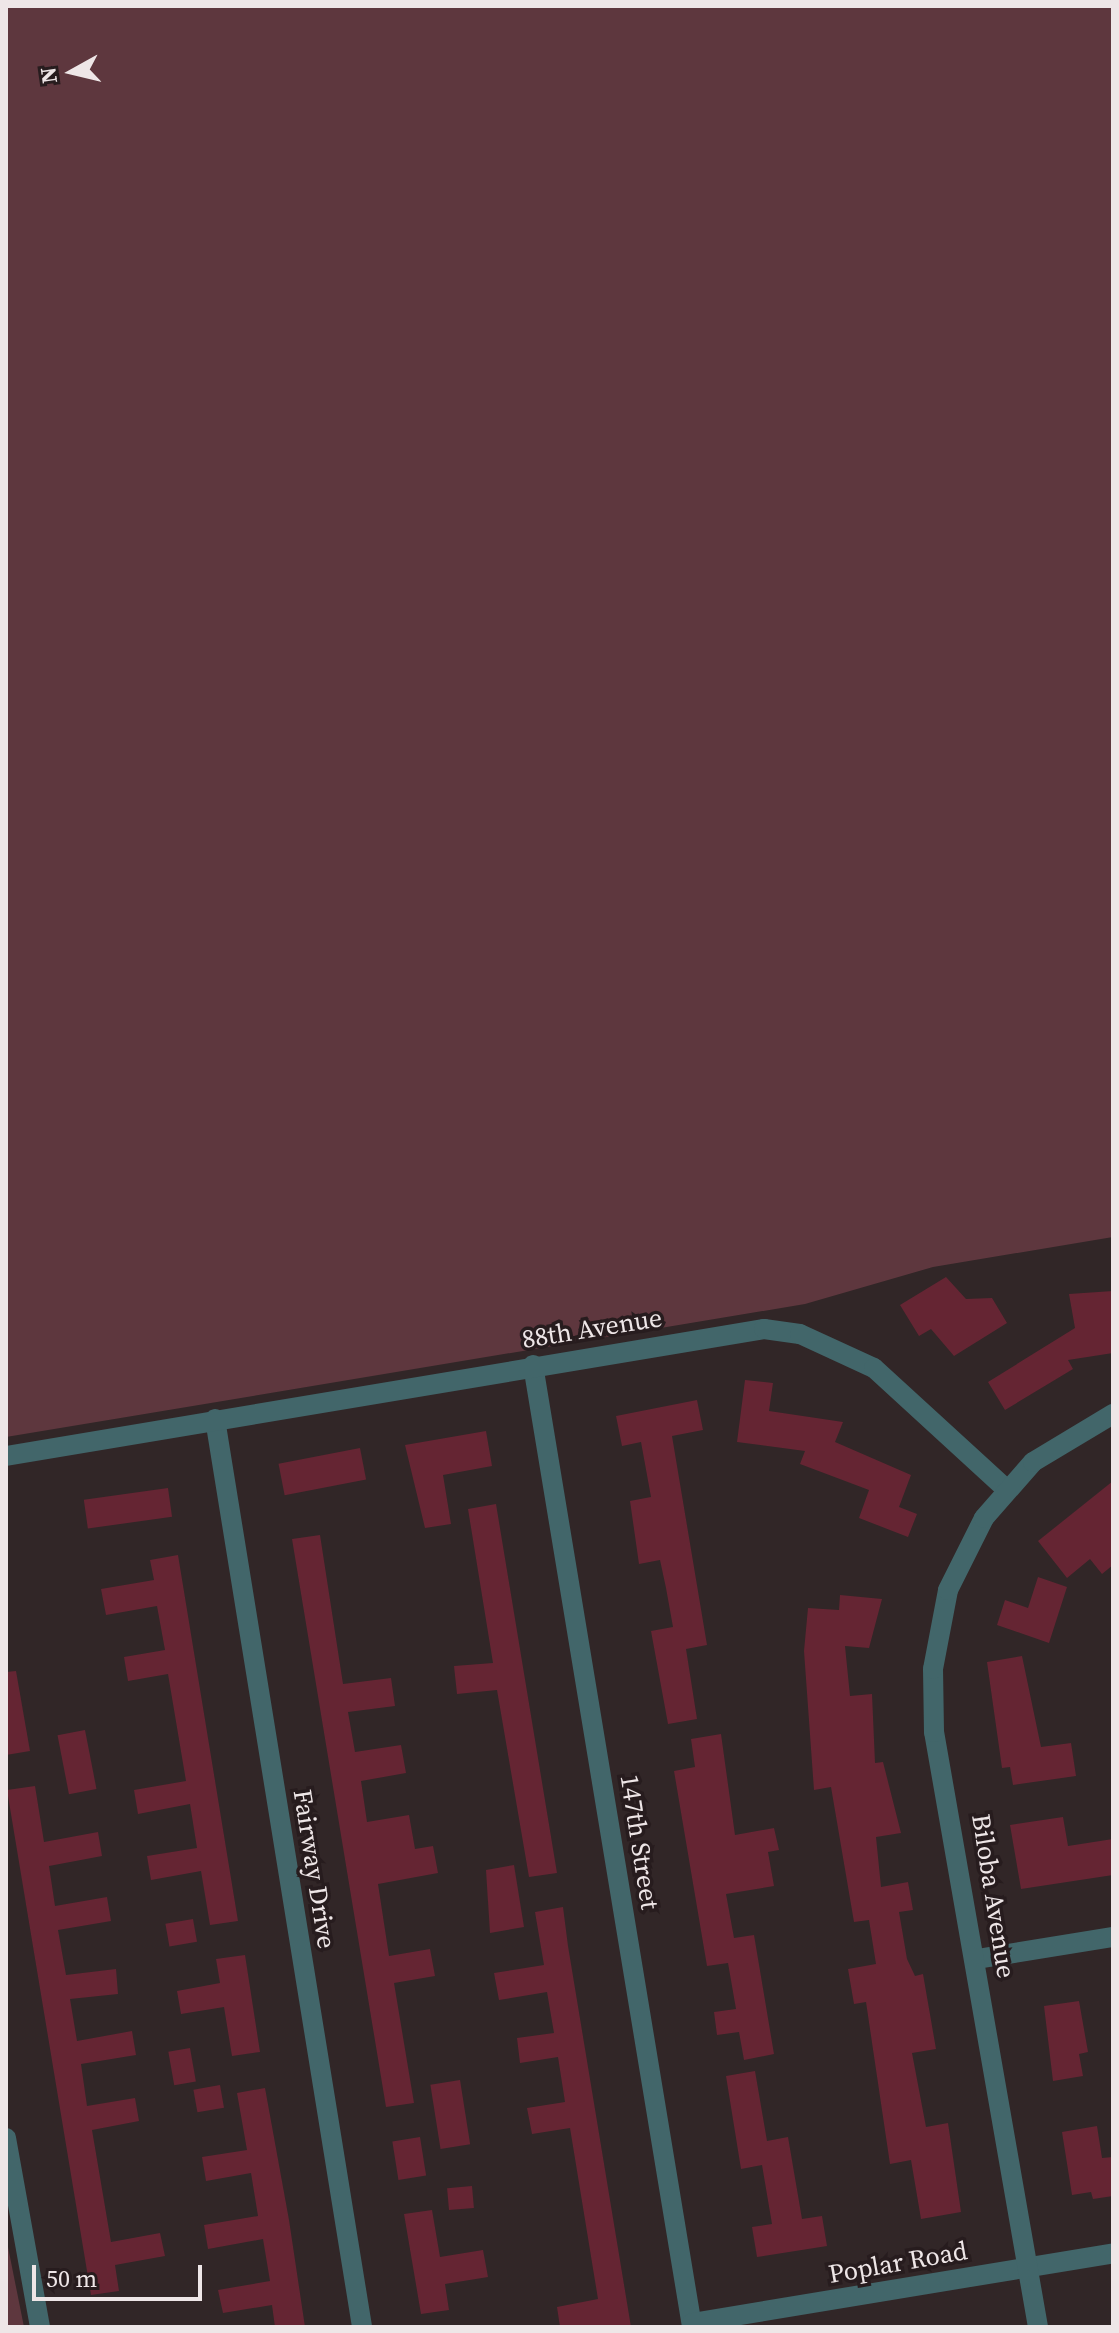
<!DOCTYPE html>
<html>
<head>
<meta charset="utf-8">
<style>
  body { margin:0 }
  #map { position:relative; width:1119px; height:2333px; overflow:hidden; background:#312627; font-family:"Source Serif 4",serif }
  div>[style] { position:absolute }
  .green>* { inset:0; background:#5e373e }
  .building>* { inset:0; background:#652533; transform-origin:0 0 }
  .minor>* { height:20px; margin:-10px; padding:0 10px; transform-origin:10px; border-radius:10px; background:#42666a }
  span { translate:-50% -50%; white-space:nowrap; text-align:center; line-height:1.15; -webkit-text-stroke:7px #271c1e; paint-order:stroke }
  .street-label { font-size:26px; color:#eee6e7 }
  .frame { position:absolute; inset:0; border:8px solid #eee6e7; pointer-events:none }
  .north { position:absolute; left:32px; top:32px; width:80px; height:80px; -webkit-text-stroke:6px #271c1e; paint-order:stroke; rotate:262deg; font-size:22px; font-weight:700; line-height:32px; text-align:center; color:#eee6e7 }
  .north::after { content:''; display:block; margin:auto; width:28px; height:36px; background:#eee6e7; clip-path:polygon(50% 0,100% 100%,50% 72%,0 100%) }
  .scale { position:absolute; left:32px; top:2265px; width:170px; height:36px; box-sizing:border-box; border:4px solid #eee6e7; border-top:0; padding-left:10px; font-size:24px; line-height:28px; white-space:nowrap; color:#eee6e7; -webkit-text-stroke:6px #271c1e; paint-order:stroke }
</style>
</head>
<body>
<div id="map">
  <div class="green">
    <i style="clip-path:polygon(6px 6px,1113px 6px,1113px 1237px,933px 1267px,805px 1304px,6px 1437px)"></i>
    <i style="clip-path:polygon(6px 2247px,8px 2247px,24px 2327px,6px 2327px)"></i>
  </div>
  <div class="building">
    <i style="clip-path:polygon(946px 1277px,966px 1299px,992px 1298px,1007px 1323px,954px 1356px,931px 1329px,919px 1336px,900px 1305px)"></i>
    <i style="clip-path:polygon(1113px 1291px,1113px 1353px,1068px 1360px,1073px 1369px,1005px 1410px,988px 1382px,1075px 1328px,1069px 1294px)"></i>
    <i style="clip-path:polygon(745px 1380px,773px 1383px,769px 1411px,843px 1422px,835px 1442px,911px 1475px,899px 1507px,917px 1514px,908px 1537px,859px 1518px,869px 1490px,800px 1464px,805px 1451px,737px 1442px)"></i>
    <i style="clip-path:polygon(697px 1400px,703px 1430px,672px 1436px,707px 1645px,686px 1649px,697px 1719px,668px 1724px,651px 1631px,673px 1627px,666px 1588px,660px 1560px,639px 1564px,630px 1501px,651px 1497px,641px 1442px,622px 1446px,616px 1416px)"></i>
    <i style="clip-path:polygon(486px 1431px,492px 1466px,443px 1475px,451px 1524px,425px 1528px,405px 1445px)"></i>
    <i style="left:360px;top:1448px;width:32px;height:83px;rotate:79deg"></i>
    <i style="clip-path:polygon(1113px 1481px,1113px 1565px,1102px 1574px,1090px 1559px,1067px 1578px,1038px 1541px)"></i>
    <i style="left:168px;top:1488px;width:29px;height:85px;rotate:82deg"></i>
    <i style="clip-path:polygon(496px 1504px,557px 1873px,529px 1877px,497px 1690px,457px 1694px,454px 1666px,493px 1663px,468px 1509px)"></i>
    <i style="clip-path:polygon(320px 1535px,343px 1684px,391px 1678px,395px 1706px,348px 1712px,355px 1752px,401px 1745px,406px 1773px,361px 1781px,367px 1822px,409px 1815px,415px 1849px,433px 1846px,438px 1873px,378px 1884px,389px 1956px,430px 1949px,435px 1976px,394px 1983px,414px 2103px,386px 2107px,292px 1539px)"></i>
    <i style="clip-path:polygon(178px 1555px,238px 1921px,210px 1925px,201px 1871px,151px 1880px,147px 1856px,197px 1848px,190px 1804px,138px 1814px,134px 1790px,186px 1781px,168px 1674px,128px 1681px,124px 1657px,165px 1650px,157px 1606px,106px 1615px,101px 1589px,154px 1580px,150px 1560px)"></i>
    <i style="clip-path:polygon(1038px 1577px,1067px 1587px,1049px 1643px,997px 1625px,1005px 1600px,1028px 1608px)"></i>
    <i style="clip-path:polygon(840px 1595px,882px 1599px,869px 1648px,845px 1646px,850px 1696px,872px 1694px,875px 1763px,883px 1762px,901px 1833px,876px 1837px,881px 1887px,908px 1882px,913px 1910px,899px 1912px,907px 1959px,915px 1976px,923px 1974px,936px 2049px,912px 2053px,926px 2127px,948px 2123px,961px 2212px,921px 2219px,911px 2160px,890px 2164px,866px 2002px,854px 2004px,848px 1969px,876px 1964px,869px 1920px,854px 1922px,831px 1787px,814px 1790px,804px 1651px,808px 1608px,839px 1610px)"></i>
    <i style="clip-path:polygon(1022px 1656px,1041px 1747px,1071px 1743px,1076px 1776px,1013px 1785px,1010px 1767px,1002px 1768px,987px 1662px)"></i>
    <i style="clip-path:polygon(16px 1671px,30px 1751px,6px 1755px,6px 1672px)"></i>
    <i style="left:85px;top:1730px;width:60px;height:28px;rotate:79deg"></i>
    <i style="clip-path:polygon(721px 1734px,735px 1835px,774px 1828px,779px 1850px,768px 1852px,774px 1886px,726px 1894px,734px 1938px,754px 1935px,774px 2054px,744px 2060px,739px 2032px,717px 2035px,714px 2012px,736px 2009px,728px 1963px,707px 1966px,674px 1771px,695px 1767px,691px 1739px)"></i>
    <i style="clip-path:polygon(35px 1786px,44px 1842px,98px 1832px,102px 1856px,49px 1866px,55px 1906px,107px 1897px,111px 1921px,58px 1930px,66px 1975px,116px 1969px,118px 1994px,70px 1999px,77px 2041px,132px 2031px,136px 2055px,81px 2064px,87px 2106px,135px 2098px,139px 2121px,92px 2130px,111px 2242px,160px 2233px,165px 2256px,115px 2265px,119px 2291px,91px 2295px,7px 1790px)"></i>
    <i style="clip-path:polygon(1063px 1817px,1068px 1846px,1113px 1839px,1113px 1875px,1021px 1889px,1010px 1825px)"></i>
    <i style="clip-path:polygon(514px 1865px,524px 1927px,490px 1933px,486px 1870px)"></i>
    <i style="clip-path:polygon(563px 1907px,568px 1946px,631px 2327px,560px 2327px,557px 2307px,598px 2299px,570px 2128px,532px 2134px,527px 2108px,565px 2102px,558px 2057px,520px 2063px,517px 2038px,554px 2033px,547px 1992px,499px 2000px,494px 1973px,544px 1965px,535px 1912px)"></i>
    <i style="left:193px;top:1919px;width:23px;height:28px;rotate:80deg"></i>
    <i style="clip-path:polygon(245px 1955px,260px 2052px,232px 2056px,224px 2007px,181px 2014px,177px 1991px,220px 1983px,216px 1959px)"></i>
    <i style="clip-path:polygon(1079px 2001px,1088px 2052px,1079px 2054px,1083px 2076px,1053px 2081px,1044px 2006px)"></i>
    <i style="left:190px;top:2048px;width:34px;height:22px;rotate:80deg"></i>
    <i style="clip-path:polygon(755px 2071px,767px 2141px,788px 2137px,802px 2219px,822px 2216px,827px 2246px,757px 2257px,752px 2227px,772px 2224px,762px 2165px,741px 2169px,726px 2076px)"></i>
    <i style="left:460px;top:2080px;width:65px;height:30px;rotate:81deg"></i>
    <i style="left:220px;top:2085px;width:23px;height:27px;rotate:80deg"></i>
    <i style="clip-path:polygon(265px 2088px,289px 2220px,305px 2327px,275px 2327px,272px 2305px,223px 2313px,218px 2290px,270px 2281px,263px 2239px,208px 2249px,204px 2225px,258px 2216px,251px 2173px,206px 2181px,202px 2157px,247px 2150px,237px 2093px)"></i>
    <i style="clip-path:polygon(1097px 2126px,1102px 2158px,1113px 2157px,1113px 2196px,1093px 2199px,1091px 2192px,1072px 2195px,1062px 2132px)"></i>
    <i style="left:420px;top:2137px;width:39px;height:28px;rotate:81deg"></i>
    <i style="left:472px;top:2186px;width:22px;height:25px;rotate:85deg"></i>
    <i style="clip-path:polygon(432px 2210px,440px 2257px,483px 2250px,488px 2277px,445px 2284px,449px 2310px,421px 2314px,404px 2214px)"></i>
  </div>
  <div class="minor">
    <i style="left:533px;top:1365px;width:975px;rotate:80.61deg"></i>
    <i style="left:215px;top:1419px;width:920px;rotate:80.8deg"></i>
    <i style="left:6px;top:1456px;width:769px;rotate:-9.51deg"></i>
    <i style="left:764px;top:1329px;width:36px;rotate:8deg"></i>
    <i style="left:800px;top:1334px;width:81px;rotate:24.7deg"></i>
    <i style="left:874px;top:1368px;width:179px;rotate:42.5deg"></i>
    <i style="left:977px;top:1959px;width:138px;rotate:-9.2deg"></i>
    <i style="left:6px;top:2138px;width:192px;rotate:79.8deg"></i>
    <i style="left:692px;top:2323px;width:427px;rotate:-9.4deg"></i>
    <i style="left:1038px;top:2327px;width:604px;rotate:-99.91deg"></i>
    <i style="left:934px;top:1732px;width:63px;rotate:-90.9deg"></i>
    <i style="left:933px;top:1669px;width:80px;rotate:-79.2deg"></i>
    <i style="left:948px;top:1590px;width:80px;rotate:-63.4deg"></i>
    <i style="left:984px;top:1518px;width:74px;rotate:-48.8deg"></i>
    <i style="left:1033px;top:1462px;width:93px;rotate:-31deg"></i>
  </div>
  <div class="street-label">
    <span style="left:592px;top:1329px;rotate:-9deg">88th Avenue</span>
    <span style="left:639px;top:1842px;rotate:81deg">147th Street</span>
    <span style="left:314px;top:1869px;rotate:81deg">Fairway Drive</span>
    <span style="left:993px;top:1896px;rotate:81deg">Biloba Avenue</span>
    <span style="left:898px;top:2263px;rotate:-10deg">Poplar Road</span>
  </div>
  <div class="frame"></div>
  <div class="north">N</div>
  <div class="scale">50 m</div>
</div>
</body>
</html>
